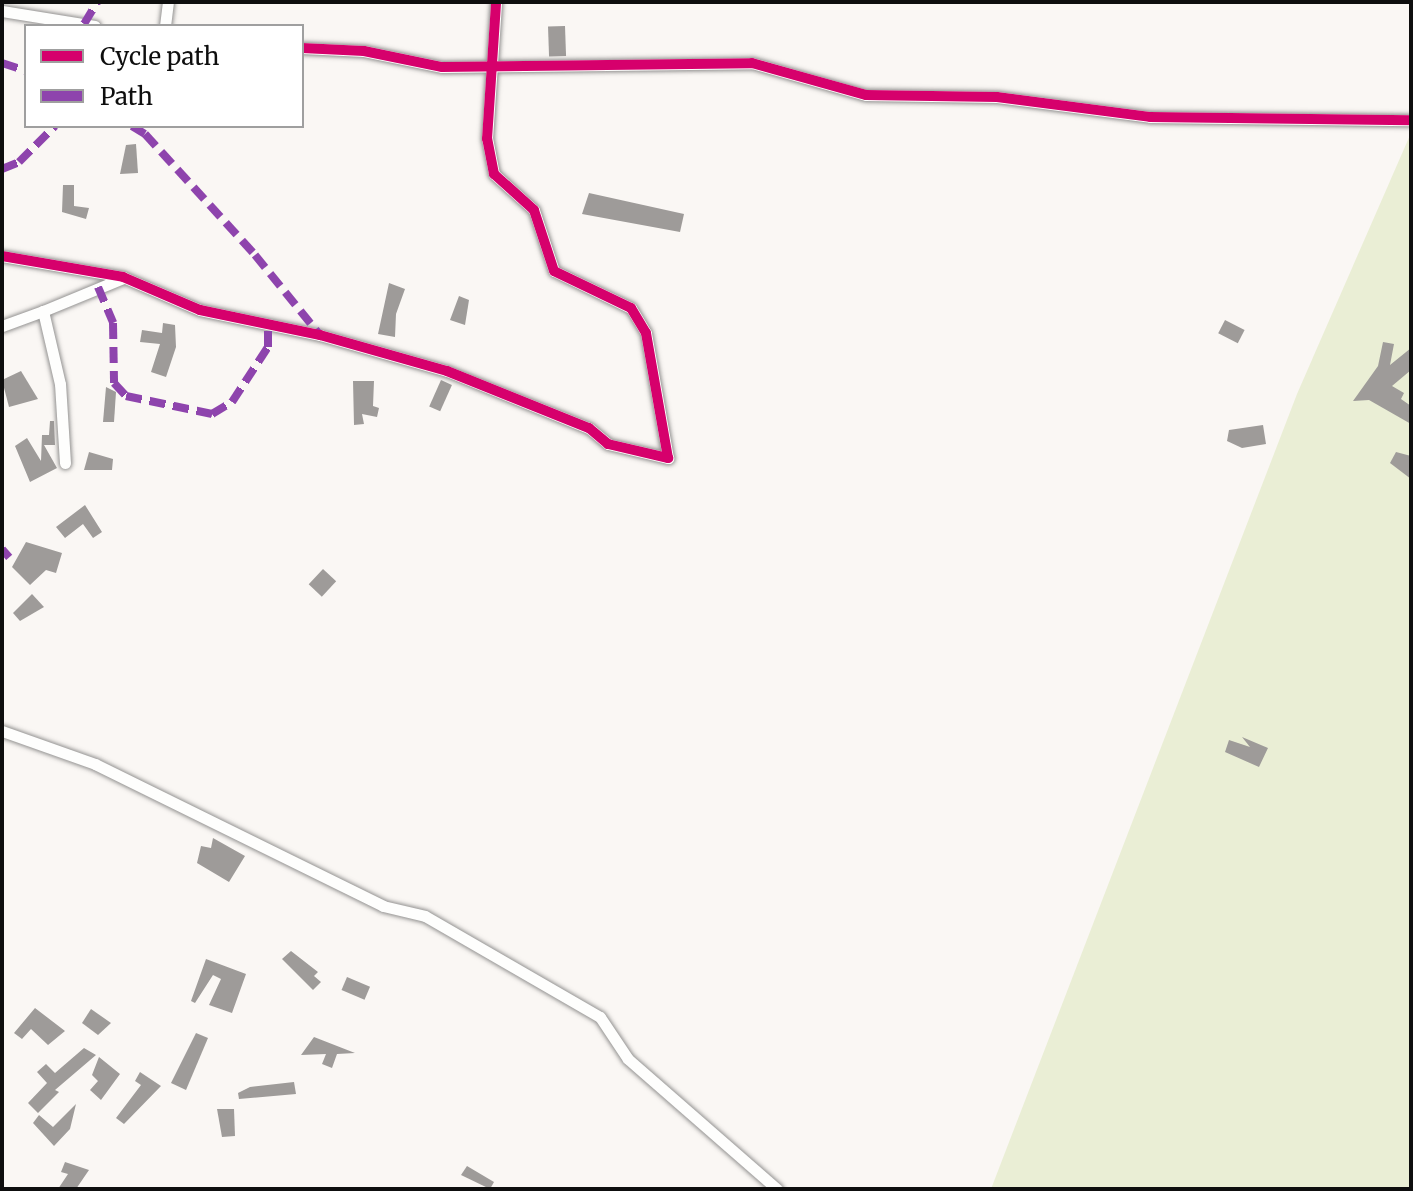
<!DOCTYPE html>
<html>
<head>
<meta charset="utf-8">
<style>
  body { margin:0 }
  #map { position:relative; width:1413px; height:1191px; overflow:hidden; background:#faf7f4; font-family:Merriweather,serif }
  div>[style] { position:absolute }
  .green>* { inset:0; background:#eaeed5 }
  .building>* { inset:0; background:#9e9b99; transform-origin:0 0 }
  .roads { filter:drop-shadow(0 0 2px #949392) drop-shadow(0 0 2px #949392) }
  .street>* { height:11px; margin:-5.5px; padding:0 5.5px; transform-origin:5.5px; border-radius:5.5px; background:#fefefd }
  .quiet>* { height:8px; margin-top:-4px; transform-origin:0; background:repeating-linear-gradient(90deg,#8e44ad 0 16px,transparent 0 24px) }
  .cycleway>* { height:10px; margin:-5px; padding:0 5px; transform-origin:5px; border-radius:5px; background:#d6006c }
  span { translate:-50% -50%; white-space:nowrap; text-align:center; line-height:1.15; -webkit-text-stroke:8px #fff; paint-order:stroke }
  .frame { position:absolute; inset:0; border:4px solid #0e0e0e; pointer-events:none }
  .legend { position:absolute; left:24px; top:24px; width:280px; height:104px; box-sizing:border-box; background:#fff; border:2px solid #9f9f9f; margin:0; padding:10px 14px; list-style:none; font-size:24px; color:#0e0e0e }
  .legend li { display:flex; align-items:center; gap:16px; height:40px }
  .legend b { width:40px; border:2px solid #9f9f9f }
</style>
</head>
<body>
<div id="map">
  <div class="green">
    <i style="clip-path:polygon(1411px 133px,1411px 1189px,991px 1189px,1297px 394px)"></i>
  </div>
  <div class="building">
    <i style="left:565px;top:26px;width:30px;height:17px;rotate:88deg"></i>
    <i style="clip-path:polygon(136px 144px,138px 173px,120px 174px,126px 145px)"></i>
    <i style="clip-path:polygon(63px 185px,74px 185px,74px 206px,89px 208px,86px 219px,62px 212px)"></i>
    <i style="clip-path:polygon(589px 193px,684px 214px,680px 232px,582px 214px)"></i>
    <i style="clip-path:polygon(389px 283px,405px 289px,396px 314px,395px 337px,378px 334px)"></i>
    <i style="clip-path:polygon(459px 296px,469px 300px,465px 325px,450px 320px)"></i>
    <i style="left:1225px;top:320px;width:22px;height:15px;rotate:27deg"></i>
    <i style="clip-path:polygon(163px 323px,175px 325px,176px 347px,166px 377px,151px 372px,160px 344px,140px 342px,142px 330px,162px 333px)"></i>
    <i style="clip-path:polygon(1383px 342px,1394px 344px,1390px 365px,1411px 348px,1411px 370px,1392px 386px,1404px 393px,1401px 399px,1411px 406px,1411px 424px,1369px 400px,1353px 401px,1378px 366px)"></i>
    <i style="clip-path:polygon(21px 371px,38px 399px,9px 407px,2px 380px)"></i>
    <i style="left:441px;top:380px;width:12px;height:29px;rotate:24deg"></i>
    <i style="clip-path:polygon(353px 381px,374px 381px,373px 406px,379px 408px,377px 417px,362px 414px,364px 424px,354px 425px)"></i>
    <i style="clip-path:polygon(106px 387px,116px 392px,114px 422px,103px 422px)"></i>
    <i style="clip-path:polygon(50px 421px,54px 421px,55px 445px,44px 445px,57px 468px,30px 482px,15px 446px,27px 438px,41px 461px,42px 435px,49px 435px)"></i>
    <i style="clip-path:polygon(1263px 425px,1266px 444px,1242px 448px,1227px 441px,1229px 430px)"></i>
    <i style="clip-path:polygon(89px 452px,113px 459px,112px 470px,84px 470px)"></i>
    <i style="clip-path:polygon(1396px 452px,1411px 456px,1411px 479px,1390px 463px)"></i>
    <i style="clip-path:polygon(85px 505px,102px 532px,93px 538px,83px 524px,65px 538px,56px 527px)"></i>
    <i style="clip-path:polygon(26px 542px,62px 553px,56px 573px,46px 570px,30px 585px,12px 567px)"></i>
    <i style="left:323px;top:569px;width:18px;height:21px;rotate:43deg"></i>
    <i style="clip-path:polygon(32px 594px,44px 607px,20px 621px,13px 613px)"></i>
    <i style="clip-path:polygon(1242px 737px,1268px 748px,1259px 767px,1225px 752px,1229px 740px,1250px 747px)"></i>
    <i style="clip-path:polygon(213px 838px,245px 856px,229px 882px,197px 863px,201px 846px,211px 848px)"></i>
    <i style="clip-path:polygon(291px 951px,318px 972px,314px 976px,321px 982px,313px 990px,282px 959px)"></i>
    <i style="clip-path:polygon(206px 959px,246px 974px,232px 1013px,209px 1005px,221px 979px,213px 975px,195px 1003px,191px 1001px)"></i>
    <i style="left:347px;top:977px;width:25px;height:14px;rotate:23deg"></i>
    <i style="clip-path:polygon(35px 1008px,65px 1031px,48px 1045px,31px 1029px,22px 1039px,14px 1033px)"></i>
    <i style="clip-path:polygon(91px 1009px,111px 1023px,98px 1035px,82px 1023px)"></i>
    <i style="clip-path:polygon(196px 1033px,208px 1038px,186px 1090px,171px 1083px)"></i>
    <i style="clip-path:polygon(314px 1037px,355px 1053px,337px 1054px,332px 1068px,322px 1064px,326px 1054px,301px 1055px)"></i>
    <i style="clip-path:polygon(84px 1048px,96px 1055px,55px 1090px,59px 1092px,38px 1113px,28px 1103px,47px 1083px,37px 1072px,46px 1064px,55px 1073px)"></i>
    <i style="clip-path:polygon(99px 1057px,120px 1074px,101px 1100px,90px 1090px,98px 1081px,92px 1075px)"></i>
    <i style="clip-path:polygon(140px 1072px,161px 1086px,124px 1124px,116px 1118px,141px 1085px,135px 1081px)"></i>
    <i style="clip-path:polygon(294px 1082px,296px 1094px,239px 1099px,238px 1093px,250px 1087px)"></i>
    <i style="clip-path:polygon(76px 1104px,70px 1129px,54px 1146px,33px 1123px,39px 1115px,53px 1127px)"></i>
    <i style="clip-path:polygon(217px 1109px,234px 1109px,235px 1136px,222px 1137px)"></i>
    <i style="clip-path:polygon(65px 1162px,89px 1170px,76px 1189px,58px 1189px,68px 1174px,61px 1172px)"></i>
    <i style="clip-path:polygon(467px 1166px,494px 1182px,490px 1189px,461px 1175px)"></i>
  </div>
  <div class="roads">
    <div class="street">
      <i style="left:2px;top:11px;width:94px;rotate:9.2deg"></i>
      <i style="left:165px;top:26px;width:24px;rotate:-83deg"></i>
      <i style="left:302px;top:48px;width:62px;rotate:2.8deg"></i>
      <i style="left:364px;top:51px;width:80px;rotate:11.6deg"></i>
      <i style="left:442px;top:67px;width:310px;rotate:-0.7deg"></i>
      <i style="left:752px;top:63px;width:118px;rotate:15.7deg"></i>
      <i style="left:866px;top:95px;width:131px;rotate:0.9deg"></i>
      <i style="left:997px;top:97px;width:154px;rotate:7.4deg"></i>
      <i style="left:1150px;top:117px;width:261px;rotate:0.7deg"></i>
      <i style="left:2px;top:256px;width:123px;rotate:9.8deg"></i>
      <i style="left:123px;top:277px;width:84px;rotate:23.2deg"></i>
      <i style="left:200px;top:310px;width:123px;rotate:11.8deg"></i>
      <i style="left:320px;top:335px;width:132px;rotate:15.8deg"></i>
      <i style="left:447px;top:371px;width:153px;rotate:21.9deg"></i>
      <i style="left:589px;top:428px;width:25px;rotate:40deg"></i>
      <i style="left:608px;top:444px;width:62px;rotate:13.1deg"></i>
      <i style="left:668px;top:458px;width:127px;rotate:-100deg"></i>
      <i style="left:646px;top:333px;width:29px;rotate:-121deg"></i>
      <i style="left:631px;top:308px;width:85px;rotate:-154.3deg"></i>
      <i style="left:554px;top:271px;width:64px;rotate:-108.2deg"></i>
      <i style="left:534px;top:210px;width:54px;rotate:-138deg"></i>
      <i style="left:494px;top:174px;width:36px;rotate:-101deg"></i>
      <i style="left:487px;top:139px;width:137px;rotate:-86.2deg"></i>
      <i style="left:2px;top:326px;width:44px;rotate:-20.1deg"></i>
      <i style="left:65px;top:463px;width:79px;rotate:-93.6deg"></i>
      <i style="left:60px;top:384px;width:75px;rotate:-103.1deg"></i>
      <i style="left:43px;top:311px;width:87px;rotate:-22.4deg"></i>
      <i style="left:2px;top:731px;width:99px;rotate:19.5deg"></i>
      <i style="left:95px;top:764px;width:321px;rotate:26.2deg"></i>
      <i style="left:383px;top:906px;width:43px;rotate:13.4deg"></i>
      <i style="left:425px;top:916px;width:202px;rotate:30deg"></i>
      <i style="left:600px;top:1017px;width:50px;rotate:56.3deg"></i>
      <i style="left:628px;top:1059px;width:198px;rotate:41.1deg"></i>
    </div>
  </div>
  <div class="quiet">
    <i style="left:84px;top:24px;width:26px;rotate:-59deg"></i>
    <i style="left:2px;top:63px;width:25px;rotate:18deg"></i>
    <i style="left:132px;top:126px;width:15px;rotate:32deg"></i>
    <i style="left:145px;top:134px;width:164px;rotate:47.7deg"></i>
    <i style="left:255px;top:255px;width:103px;rotate:50.9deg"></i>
    <i style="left:2px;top:169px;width:18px;rotate:-22deg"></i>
    <i style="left:19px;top:162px;width:51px;rotate:-45deg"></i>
    <i style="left:98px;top:287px;width:39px;rotate:67deg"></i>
    <i style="left:113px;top:323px;width:60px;rotate:89deg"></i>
    <i style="left:114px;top:383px;width:18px;rotate:47deg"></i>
    <i style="left:126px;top:396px;width:88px;rotate:11.8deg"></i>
    <i style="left:212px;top:414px;width:23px;rotate:-31deg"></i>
    <i style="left:232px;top:402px;width:66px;rotate:-56.8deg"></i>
    <i style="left:268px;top:347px;width:21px;rotate:-90deg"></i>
    <i style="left:2px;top:549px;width:11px;rotate:49deg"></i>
  </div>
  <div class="cycleway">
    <i style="left:302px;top:48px;width:62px;rotate:2.8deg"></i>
    <i style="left:364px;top:51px;width:80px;rotate:11.6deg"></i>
    <i style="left:442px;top:67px;width:310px;rotate:-0.7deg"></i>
    <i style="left:752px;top:63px;width:118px;rotate:15.7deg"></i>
    <i style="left:866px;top:95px;width:131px;rotate:0.9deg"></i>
    <i style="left:997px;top:97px;width:154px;rotate:7.4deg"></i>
    <i style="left:1150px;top:117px;width:261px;rotate:0.7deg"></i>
    <i style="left:2px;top:256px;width:123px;rotate:9.8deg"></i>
    <i style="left:123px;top:277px;width:84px;rotate:23.2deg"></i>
    <i style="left:200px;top:310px;width:123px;rotate:11.8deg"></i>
    <i style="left:320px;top:335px;width:132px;rotate:15.8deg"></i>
    <i style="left:447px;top:371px;width:153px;rotate:21.9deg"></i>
    <i style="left:589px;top:428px;width:25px;rotate:40deg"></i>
    <i style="left:608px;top:444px;width:62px;rotate:13.1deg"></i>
    <i style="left:668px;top:458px;width:127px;rotate:-100deg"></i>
    <i style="left:646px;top:333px;width:29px;rotate:-121deg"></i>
    <i style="left:631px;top:308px;width:85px;rotate:-154.3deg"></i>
    <i style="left:554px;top:271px;width:64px;rotate:-108.2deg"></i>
    <i style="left:534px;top:210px;width:54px;rotate:-138deg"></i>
    <i style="left:494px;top:174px;width:36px;rotate:-101deg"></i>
    <i style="left:487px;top:139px;width:137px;rotate:-86.2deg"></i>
  </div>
  <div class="frame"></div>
  <ul class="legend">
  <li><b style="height:10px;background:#d6006c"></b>Cycle path</li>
  <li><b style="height:10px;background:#8e44ad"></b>Path</li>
  </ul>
</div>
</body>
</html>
